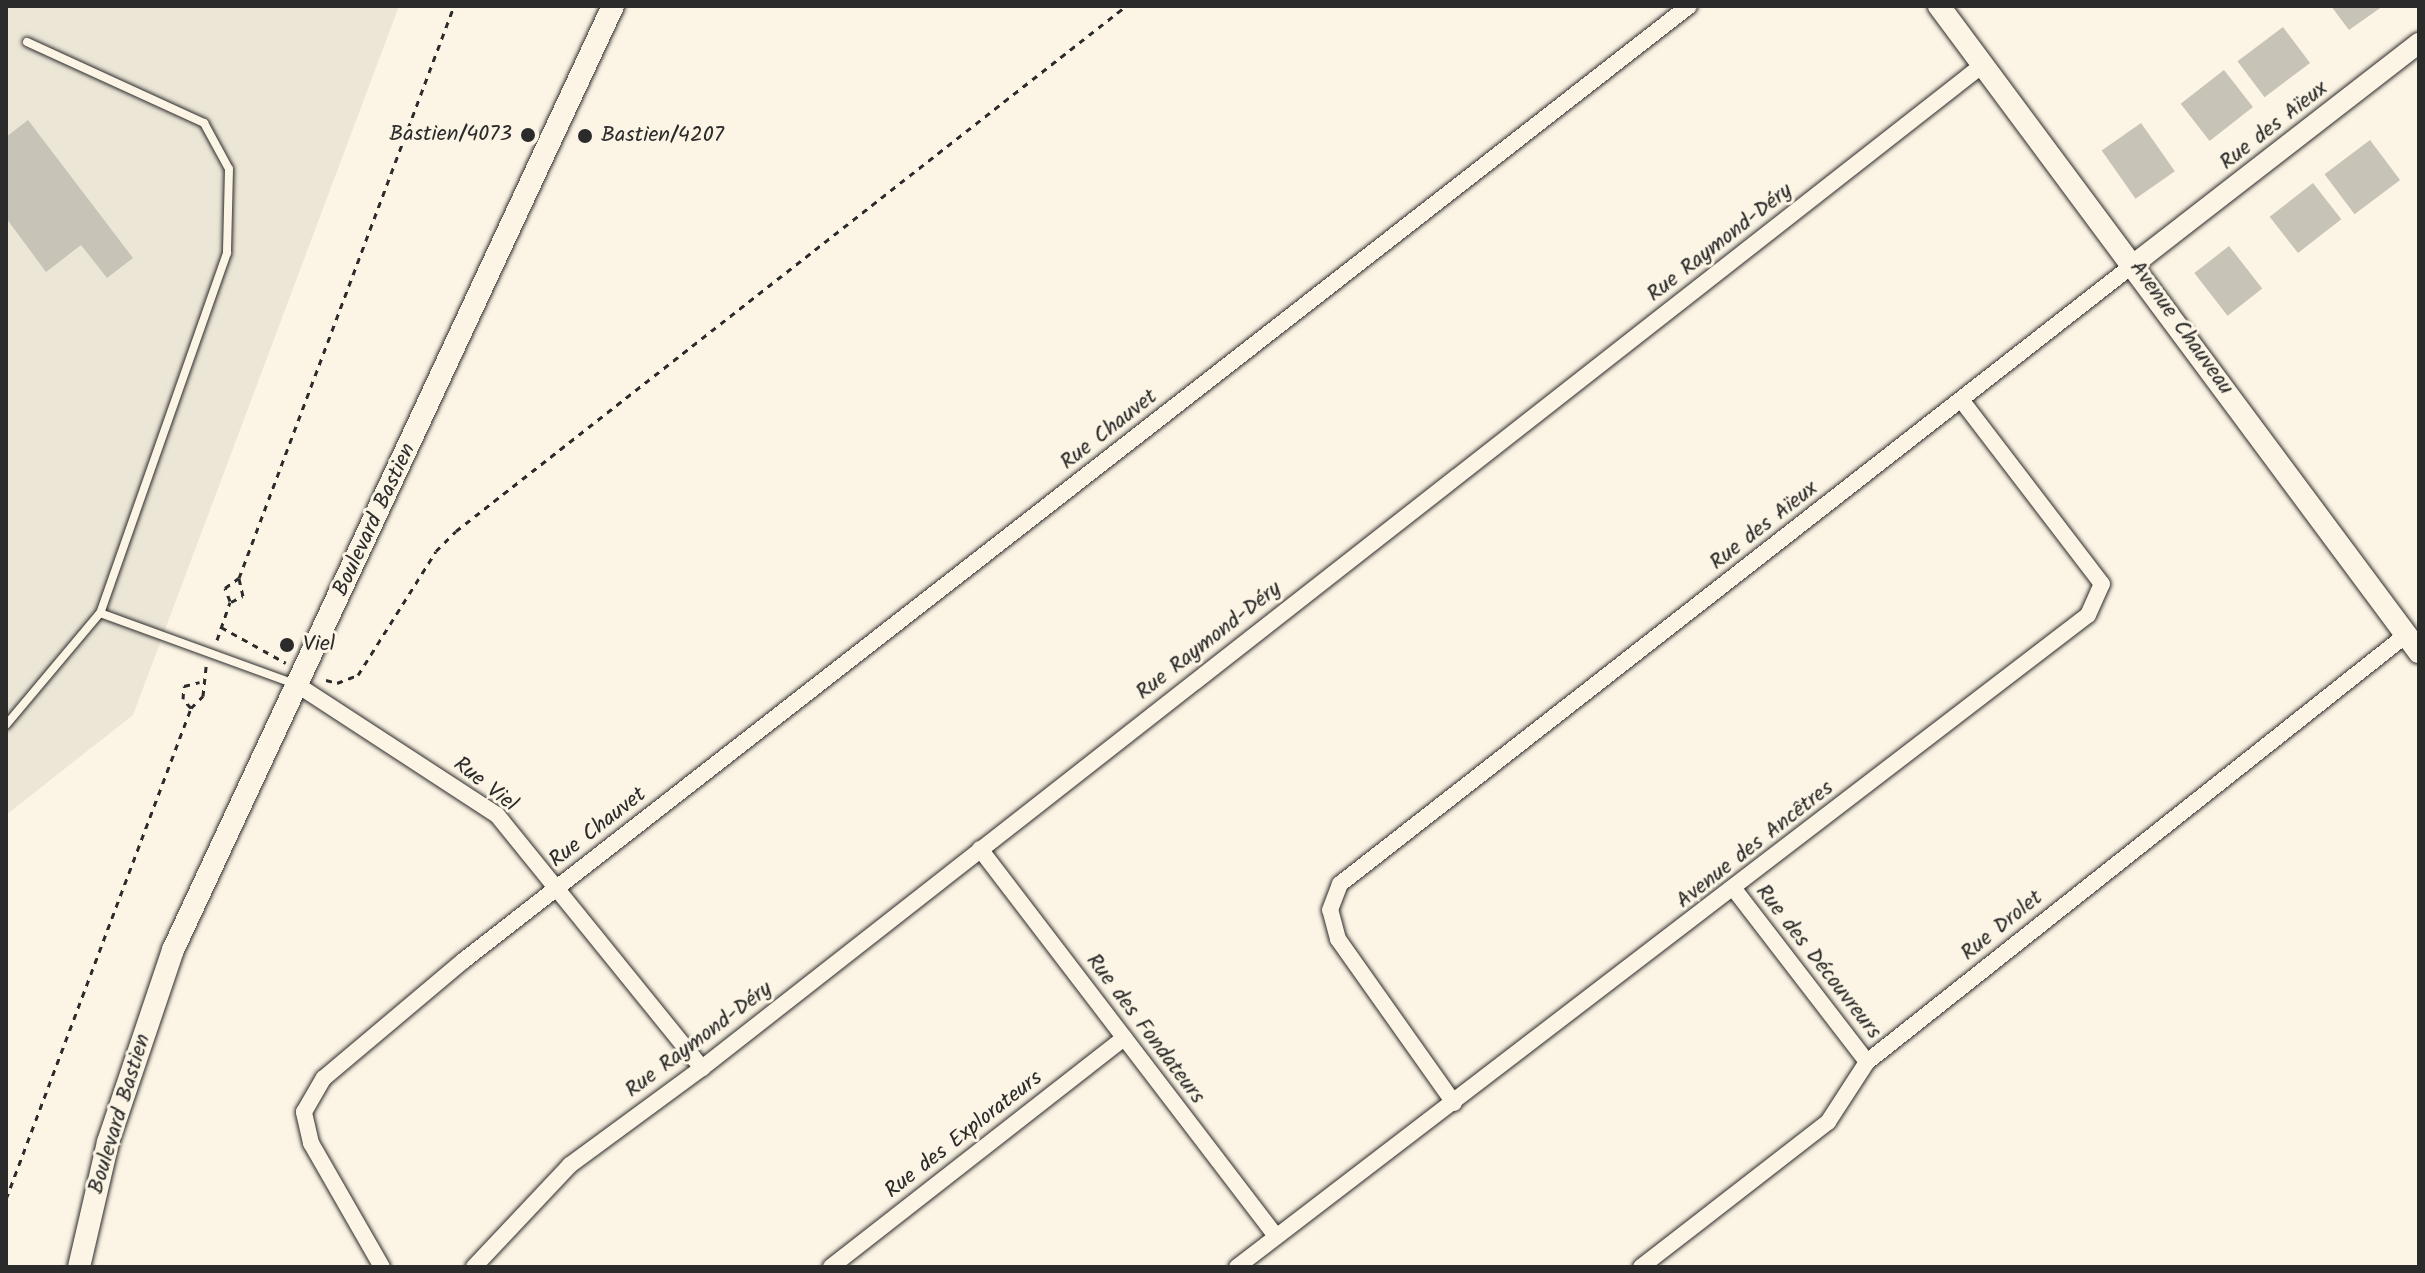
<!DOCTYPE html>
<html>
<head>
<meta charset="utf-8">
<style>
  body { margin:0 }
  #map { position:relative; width:2425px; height:1273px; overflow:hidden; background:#fcf5e5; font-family:Kalam,sans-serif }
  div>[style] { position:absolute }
  .built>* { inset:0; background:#ece6d7 }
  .building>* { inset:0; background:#c8c3b7; transform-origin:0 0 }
  .path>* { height:3px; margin-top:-1.5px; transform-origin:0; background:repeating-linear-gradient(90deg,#2b2b2b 0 6px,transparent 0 12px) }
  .roads { filter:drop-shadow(0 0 2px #2b2b2b) drop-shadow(0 0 2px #2b2b2b) }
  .service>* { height:8px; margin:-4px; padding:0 4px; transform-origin:4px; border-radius:4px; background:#fcf5e5 }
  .minor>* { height:16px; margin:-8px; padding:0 8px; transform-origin:8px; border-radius:8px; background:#fcf5e5 }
  .tertiary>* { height:20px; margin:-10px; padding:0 10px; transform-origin:10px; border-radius:10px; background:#fcf5e5 }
  .secondary>* { height:22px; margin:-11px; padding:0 11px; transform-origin:11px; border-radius:11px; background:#fcf5e5 }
  .dots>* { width:22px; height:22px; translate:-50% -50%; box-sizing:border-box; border:4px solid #fcf5e5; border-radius:50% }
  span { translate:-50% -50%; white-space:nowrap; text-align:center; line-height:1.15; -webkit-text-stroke:6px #fcf5e5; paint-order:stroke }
  .street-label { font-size:22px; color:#2b2b2b }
  .poi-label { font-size:22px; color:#2b2b2b }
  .right { translate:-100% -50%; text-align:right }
  .left { translate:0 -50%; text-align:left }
  .frame { position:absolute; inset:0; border:8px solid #2b2b2b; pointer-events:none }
</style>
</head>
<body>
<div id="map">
  <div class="built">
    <i style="clip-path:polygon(6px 6px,399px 6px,133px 715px,6px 815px)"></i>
  </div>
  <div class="building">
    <i style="clip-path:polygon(2331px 6px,2383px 6px,2349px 30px)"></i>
    <i style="left:2283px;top:27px;width:45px;height:57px;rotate:53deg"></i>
    <i style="left:2224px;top:70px;width:47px;height:55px;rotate:52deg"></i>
    <i style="clip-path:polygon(28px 120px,133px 258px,107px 278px,81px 245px,46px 272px,6px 218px,6px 137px)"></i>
    <i style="left:2141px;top:123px;width:59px;height:48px;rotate:55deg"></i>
    <i style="left:2370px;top:140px;width:50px;height:57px;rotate:53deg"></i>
    <i style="left:2313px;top:183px;width:46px;height:55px;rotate:52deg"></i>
    <i style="left:2229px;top:246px;width:54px;height:44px;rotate:52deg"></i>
  </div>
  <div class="path">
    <i style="left:239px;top:578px;width:611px;rotate:-69.4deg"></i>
    <i style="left:230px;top:601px;width:14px;rotate:-111deg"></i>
    <i style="left:225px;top:588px;width:17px;rotate:-36deg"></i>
    <i style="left:231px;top:602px;width:13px;rotate:-27deg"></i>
    <i style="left:243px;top:596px;width:18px;rotate:-103deg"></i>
    <i style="left:221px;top:627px;width:74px;rotate:29deg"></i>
    <i style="left:217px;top:640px;width:40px;rotate:-71.1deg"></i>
    <i style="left:326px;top:680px;width:11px;rotate:15deg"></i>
    <i style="left:337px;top:683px;width:22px;rotate:-21deg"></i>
    <i style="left:358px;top:675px;width:146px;rotate:-57.8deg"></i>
    <i style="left:436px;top:551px;width:28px;rotate:-45deg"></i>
    <i style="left:456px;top:531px;width:851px;rotate:-38.08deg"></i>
    <i style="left:191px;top:708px;width:12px;rotate:-132deg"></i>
    <i style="left:183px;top:699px;width:13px;rotate:-86deg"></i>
    <i style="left:184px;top:686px;width:16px;rotate:-14deg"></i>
    <i style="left:6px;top:1199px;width:525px;rotate:-69.35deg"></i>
    <i style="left:191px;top:708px;width:17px;rotate:-45deg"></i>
    <i style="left:203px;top:696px;width:30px;rotate:-84deg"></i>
  </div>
  <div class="roads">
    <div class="service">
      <i style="left:27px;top:42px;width:195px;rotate:24.6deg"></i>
      <i style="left:204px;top:123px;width:52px;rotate:61.5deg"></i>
      <i style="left:229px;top:169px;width:84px;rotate:91.4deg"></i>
      <i style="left:227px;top:253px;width:382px;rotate:109.4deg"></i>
      <i style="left:100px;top:613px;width:208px;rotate:20deg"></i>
      <i style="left:6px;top:725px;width:146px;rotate:-50deg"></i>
    </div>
    <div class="minor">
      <i style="left:299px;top:686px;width:236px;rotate:33.1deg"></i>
      <i style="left:497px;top:815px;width:326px;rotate:51deg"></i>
      <i style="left:980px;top:849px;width:487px;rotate:52.6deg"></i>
      <i style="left:1734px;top:889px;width:218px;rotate:52.4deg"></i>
      <i style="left:1454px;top:1103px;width:201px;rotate:-125.3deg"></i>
      <i style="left:1338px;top:939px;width:30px;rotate:-105deg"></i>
      <i style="left:1330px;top:910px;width:28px;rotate:-69deg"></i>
      <i style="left:1340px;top:884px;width:1007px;rotate:-37.98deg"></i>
      <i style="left:382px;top:1267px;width:143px;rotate:-119.8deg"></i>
      <i style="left:311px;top:1143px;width:32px;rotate:-103deg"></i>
      <i style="left:304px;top:1112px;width:39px;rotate:-60deg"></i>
      <i style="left:324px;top:1078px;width:182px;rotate:-40.1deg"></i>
      <i style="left:463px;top:961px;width:1554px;rotate:-37.92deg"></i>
      <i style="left:474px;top:1267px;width:140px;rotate:-46.7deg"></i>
      <i style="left:570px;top:1165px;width:164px;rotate:-36.3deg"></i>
      <i style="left:702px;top:1068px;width:1628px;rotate:-38.07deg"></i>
      <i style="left:831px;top:1267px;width:372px;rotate:-38deg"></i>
      <i style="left:1237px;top:1267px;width:1072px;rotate:-37.46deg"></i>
      <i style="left:2088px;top:615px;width:34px;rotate:-66deg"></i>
      <i style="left:2102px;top:584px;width:229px;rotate:-127.4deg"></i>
      <i style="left:1641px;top:1267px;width:237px;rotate:-37.8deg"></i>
      <i style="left:1828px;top:1122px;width:72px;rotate:-57deg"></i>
      <i style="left:1867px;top:1062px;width:688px;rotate:-38.39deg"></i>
    </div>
    <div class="tertiary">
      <i style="left:2134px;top:264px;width:361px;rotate:-37.8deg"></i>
    </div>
    <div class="secondary">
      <i style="left:1939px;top:6px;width:805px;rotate:53.39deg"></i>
      <i style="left:79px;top:1267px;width:128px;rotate:-76.9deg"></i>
      <i style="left:108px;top:1142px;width:203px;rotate:-71.3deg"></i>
      <i style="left:173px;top:950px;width:1042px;rotate:-65.01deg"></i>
    </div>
  </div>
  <div class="dots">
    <i style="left:528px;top:135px;background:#2b2b2b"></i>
    <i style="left:585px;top:136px;background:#2b2b2b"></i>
    <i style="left:287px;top:645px;background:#2b2b2b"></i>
  </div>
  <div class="street-label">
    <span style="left:2274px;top:126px;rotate:-38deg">Rue des Aïeux</span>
    <span style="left:1720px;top:243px;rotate:-38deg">Rue Raymond-Déry</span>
    <span style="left:2181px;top:328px;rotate:54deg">Avenue Chauveau</span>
    <span style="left:1109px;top:430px;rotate:-38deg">Rue Chauvet</span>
    <span style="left:375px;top:520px;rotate:-65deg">Boulevard Bastien</span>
    <span style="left:1764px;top:526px;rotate:-38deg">Rue des Aïeux</span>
    <span style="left:1209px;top:641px;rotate:-38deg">Rue Raymond-Déry</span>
    <span style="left:485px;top:785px;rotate:38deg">Rue Viel</span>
    <span style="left:598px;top:828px;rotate:-38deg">Rue Chauvet</span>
    <span style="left:1755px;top:845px;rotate:-38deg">Avenue des Ancêtres</span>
    <span style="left:2002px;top:926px;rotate:-39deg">Rue Drolet</span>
    <span style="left:1818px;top:962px;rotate:52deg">Rue des Découvreurs</span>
    <span style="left:1145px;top:1029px;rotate:53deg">Rue des Fondateurs</span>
    <span style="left:699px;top:1040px;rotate:-37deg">Rue Raymond-Déry</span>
    <span style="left:120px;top:1114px;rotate:-73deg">Boulevard Bastien</span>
    <span style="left:964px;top:1135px;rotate:-38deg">Rue des Explorateurs</span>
  </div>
  <div class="poi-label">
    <span class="right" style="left:512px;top:135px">Bastien/4073</span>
    <span class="left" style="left:601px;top:136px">Bastien/4207</span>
    <span class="left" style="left:303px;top:645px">Viel</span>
  </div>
  <div class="frame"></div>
</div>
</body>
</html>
